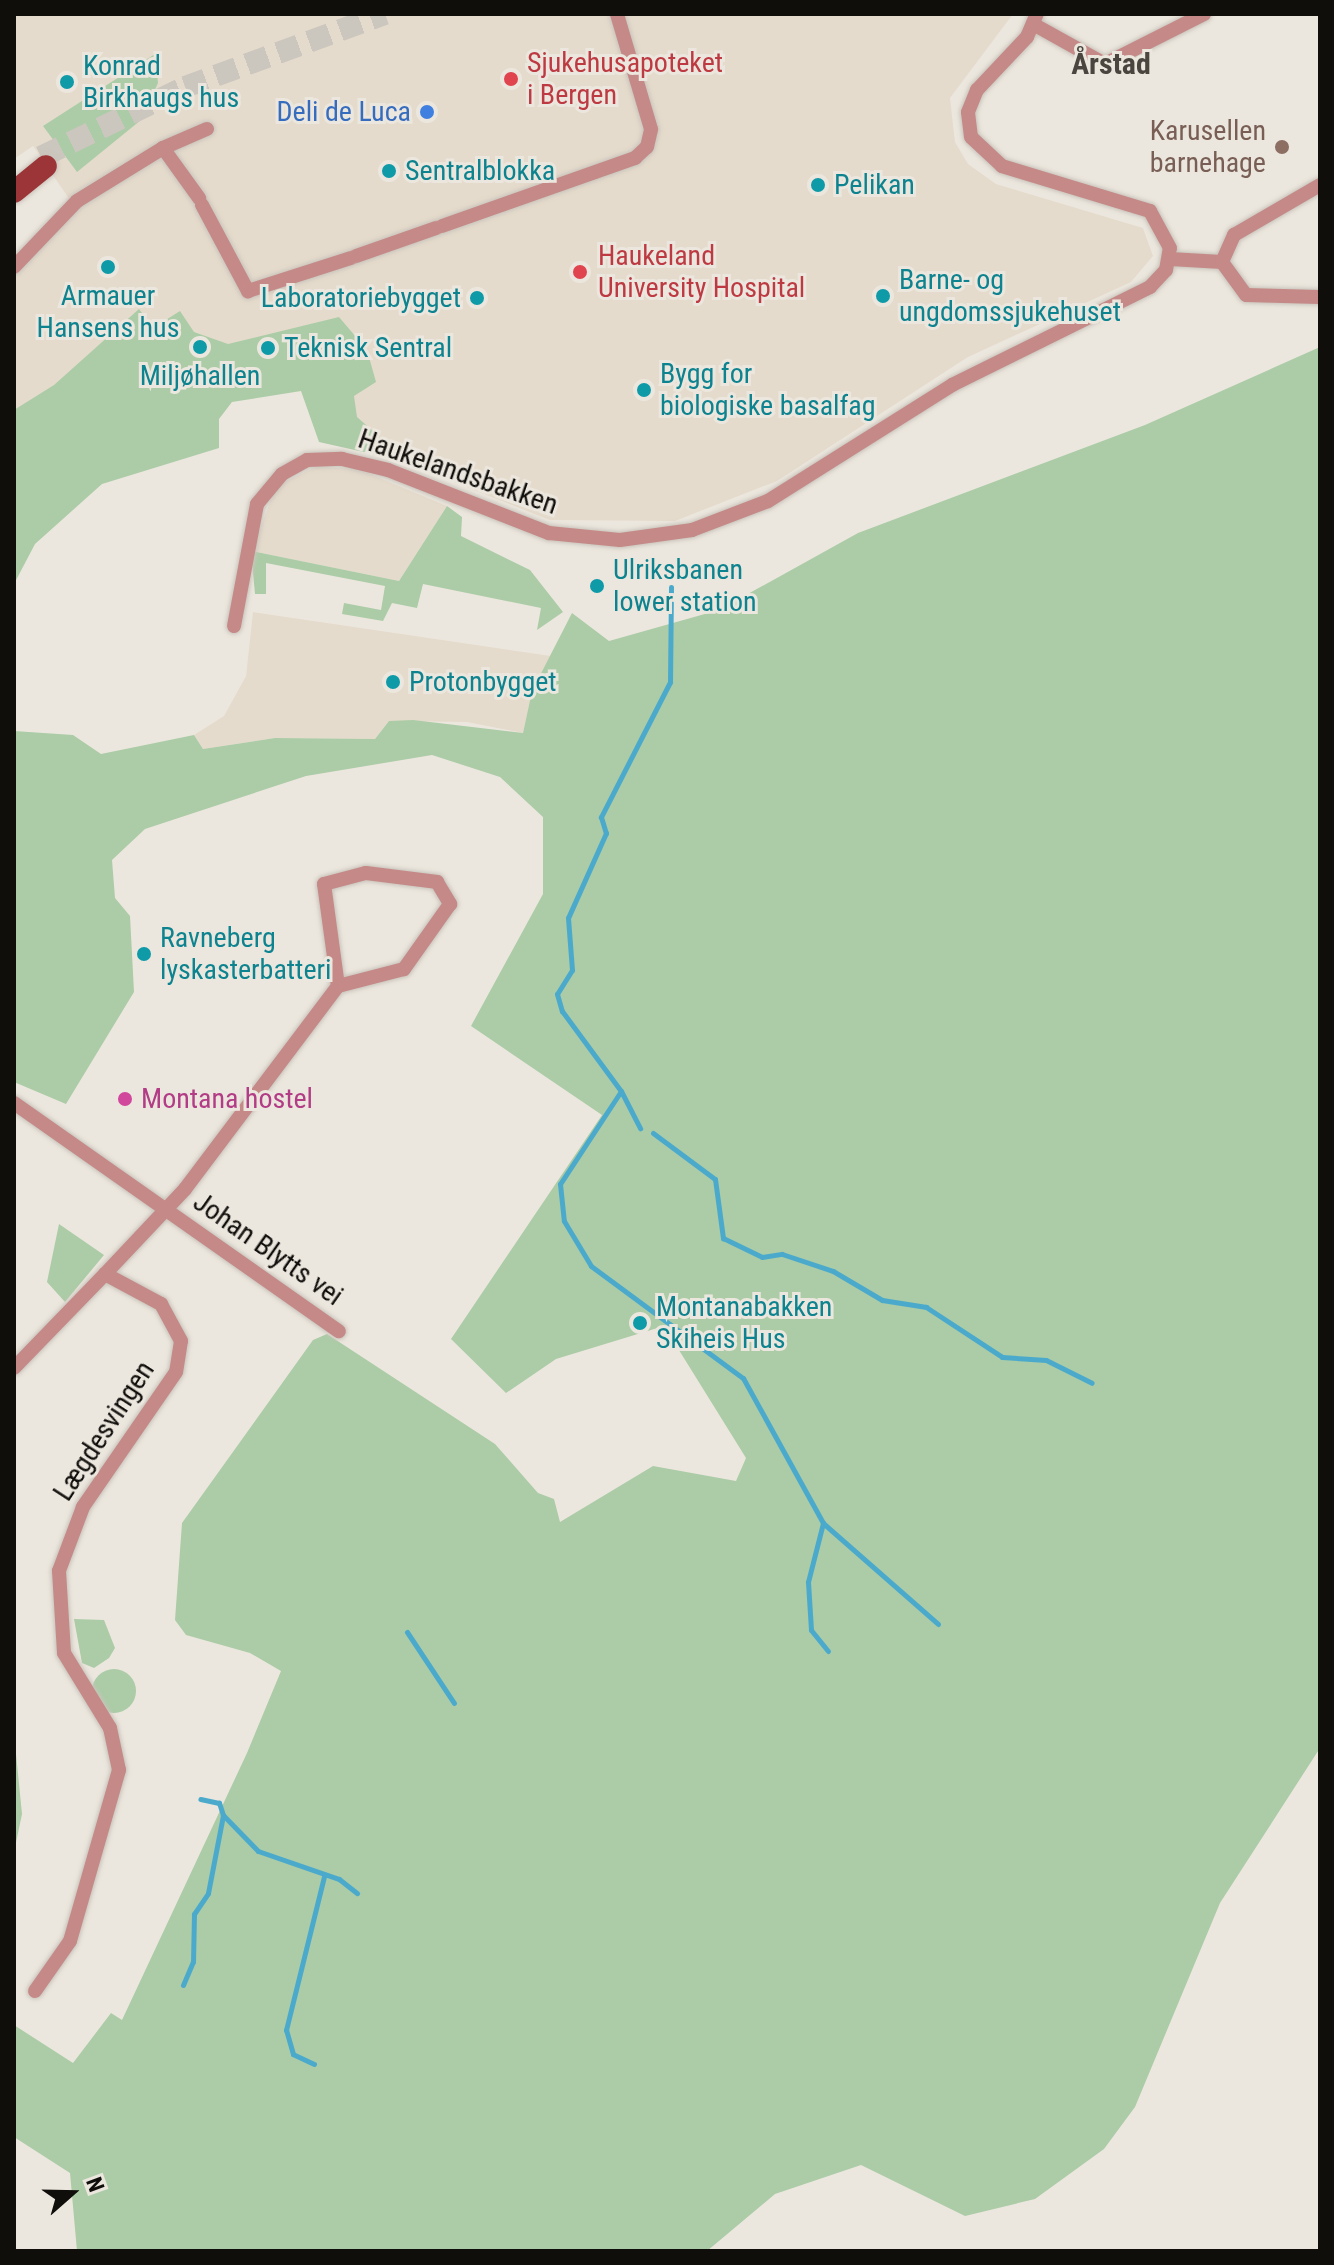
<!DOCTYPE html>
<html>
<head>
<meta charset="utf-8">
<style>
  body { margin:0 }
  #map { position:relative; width:1334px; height:2265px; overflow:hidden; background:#ece7de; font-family:"Roboto Condensed",sans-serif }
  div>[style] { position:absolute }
  .built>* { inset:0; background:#e5dbcc }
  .green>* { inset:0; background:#abcca6 }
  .round { border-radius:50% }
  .stream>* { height:5px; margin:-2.5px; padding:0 2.5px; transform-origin:2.5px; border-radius:2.5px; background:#4baacc }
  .primary-tunnel>* { height:22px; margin-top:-11px; transform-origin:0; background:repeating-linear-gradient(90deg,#cbc6be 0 22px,transparent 0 33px) }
  .roads { filter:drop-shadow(0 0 2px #c9c4bc) drop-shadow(0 0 2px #c9c4bc) }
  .minor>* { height:14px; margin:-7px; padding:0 7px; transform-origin:7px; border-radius:7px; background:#c58a87 }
  .primary>* { height:22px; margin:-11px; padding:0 11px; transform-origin:11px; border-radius:11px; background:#9c3537 }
  .dots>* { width:22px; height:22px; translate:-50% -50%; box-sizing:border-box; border:4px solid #ece7de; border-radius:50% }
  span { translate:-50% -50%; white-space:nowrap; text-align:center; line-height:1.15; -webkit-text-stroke:6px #ece7de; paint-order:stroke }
  .health-label { font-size:28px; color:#be3a42 }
  .left { translate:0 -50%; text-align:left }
  .culture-label { font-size:28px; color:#0d838f }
  .right { translate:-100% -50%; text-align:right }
  .shop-label { font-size:28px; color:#366cbe }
  .education-label { font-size:28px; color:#785e54 }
  .street-label { font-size:28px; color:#100e0b }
  .hotel-label { font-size:28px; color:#b23c85 }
  .neighbourhood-label { font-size:30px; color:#4a453e; font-weight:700 }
  .frame { position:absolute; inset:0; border:16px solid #100e0b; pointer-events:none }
  .north { position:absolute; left:32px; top:2153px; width:80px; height:80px; -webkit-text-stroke:6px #ece7de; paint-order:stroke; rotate:70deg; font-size:22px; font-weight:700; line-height:32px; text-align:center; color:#100e0b }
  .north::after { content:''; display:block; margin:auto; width:28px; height:36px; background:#100e0b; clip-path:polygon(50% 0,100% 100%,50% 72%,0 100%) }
</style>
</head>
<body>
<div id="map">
  <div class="built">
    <i style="clip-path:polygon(14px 14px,1013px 14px,950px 98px,955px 142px,968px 164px,996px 184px,1143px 228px,1153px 256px,1131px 282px,968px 357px,777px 481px,675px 521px,550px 520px,366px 448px,325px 359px,14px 423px,14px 275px,74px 206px,33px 146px,14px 159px)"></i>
    <i style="clip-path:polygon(316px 467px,358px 469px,447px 506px,399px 581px,252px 551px,276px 486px)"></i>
    <i style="clip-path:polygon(253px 612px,551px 656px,532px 691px,523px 733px,467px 722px,389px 721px,375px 739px,275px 738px,203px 749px,194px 735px,224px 716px,246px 676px)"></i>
  </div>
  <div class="green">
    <i style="clip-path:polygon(155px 54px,158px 83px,141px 120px,77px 172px,43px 126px)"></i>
    <i style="clip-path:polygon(139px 309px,153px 328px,180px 311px,194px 332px,228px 344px,339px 317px,367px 350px,376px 382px,354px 396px,357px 417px,408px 462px,319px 442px,301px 391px,232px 402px,219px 419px,219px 448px,102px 484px,35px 544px,14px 584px,14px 410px,54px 385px)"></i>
    <i style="clip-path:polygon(1320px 347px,1320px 1748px,1220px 1903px,1135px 2107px,1104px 2149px,1035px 2199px,965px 2216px,861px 2165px,775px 2194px,707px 2251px,77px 2251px,70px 2173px,14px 2137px,14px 2025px,73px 2063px,111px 2013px,122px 2020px,247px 1753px,281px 1671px,250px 1653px,186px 1635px,175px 1620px,182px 1523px,313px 1340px,327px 1334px,495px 1444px,538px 1493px,554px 1499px,560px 1522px,653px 1466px,736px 1481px,746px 1458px,664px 1326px,556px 1359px,506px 1393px,451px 1339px,602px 1115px,471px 1026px,543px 894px,543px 817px,500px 777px,432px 755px,306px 776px,145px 829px,112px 860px,115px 898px,130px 916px,134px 992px,66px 1104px,14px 1082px,14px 731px,73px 735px,101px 754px,194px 735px,203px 749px,275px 738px,375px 739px,389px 721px,413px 720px,523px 733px,532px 691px,572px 613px,609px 641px,719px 610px,858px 533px,1145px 425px)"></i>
    <i style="clip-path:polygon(447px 506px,462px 517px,461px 536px,530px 570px,563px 612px,537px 630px,541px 608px,423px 584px,417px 608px,392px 603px,383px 621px,342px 614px,344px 603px,381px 610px,385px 586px,266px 563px,266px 594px,255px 594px,251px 551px,399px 581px)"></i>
    <i style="clip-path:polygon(59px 1224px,104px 1255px,65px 1302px,47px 1282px)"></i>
    <i style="clip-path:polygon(74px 1619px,104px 1620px,115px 1648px,109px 1658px,94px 1668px,82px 1663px)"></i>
    <i class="round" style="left:92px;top:1669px;width:44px;height:44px"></i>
    <i style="clip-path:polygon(14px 1734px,22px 1814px,14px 1852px)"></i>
  </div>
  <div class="stream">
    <i style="left:671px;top:587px;width:95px;rotate:90.6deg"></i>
    <i style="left:670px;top:682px;width:152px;rotate:117.1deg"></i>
    <i style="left:601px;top:817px;width:17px;rotate:73deg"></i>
    <i style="left:606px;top:833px;width:93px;rotate:114.1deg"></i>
    <i style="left:568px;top:918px;width:52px;rotate:85.6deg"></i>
    <i style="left:572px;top:970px;width:28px;rotate:122deg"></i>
    <i style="left:557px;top:994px;width:18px;rotate:74deg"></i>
    <i style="left:562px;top:1011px;width:99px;rotate:53.6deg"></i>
    <i style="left:621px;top:1091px;width:111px;rotate:123.3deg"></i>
    <i style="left:560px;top:1184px;width:37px;rotate:84deg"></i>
    <i style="left:564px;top:1221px;width:52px;rotate:59deg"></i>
    <i style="left:591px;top:1266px;width:189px;rotate:36.4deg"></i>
    <i style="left:743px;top:1378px;width:166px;rotate:61.1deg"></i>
    <i style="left:823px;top:1523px;width:153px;rotate:41.3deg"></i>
    <i style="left:621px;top:1091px;width:42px;rotate:62.8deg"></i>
    <i style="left:653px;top:1133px;width:77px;rotate:36.6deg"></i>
    <i style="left:715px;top:1179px;width:60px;rotate:82.3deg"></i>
    <i style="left:723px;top:1238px;width:43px;rotate:26deg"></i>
    <i style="left:762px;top:1257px;width:20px;rotate:-9deg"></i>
    <i style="left:782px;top:1254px;width:54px;rotate:18.4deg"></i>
    <i style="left:833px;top:1271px;width:57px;rotate:30.6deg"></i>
    <i style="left:882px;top:1300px;width:45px;rotate:9deg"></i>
    <i style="left:926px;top:1307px;width:91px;rotate:33.3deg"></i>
    <i style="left:1002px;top:1357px;width:44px;rotate:3.9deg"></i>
    <i style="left:1046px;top:1360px;width:51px;rotate:26.6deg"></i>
    <i style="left:823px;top:1523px;width:61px;rotate:104.3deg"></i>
    <i style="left:808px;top:1582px;width:48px;rotate:86.4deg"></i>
    <i style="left:811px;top:1630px;width:27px;rotate:51deg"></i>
    <i style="left:407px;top:1632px;width:85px;rotate:56.5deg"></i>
    <i style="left:223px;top:1815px;width:50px;rotate:45.8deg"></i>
    <i style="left:258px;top:1851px;width:86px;rotate:19.1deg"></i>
    <i style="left:339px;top:1879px;width:23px;rotate:38deg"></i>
    <i style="left:183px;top:1985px;width:25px;rotate:-67deg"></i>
    <i style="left:193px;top:1962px;width:48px;rotate:-88.8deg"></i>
    <i style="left:194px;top:1914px;width:25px;rotate:-56deg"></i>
    <i style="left:208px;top:1893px;width:79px;rotate:-79.1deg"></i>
    <i style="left:223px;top:1815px;width:13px;rotate:-108deg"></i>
    <i style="left:219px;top:1803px;width:19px;rotate:-168deg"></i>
    <i style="left:314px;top:2064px;width:23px;rotate:-155deg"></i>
    <i style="left:293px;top:2054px;width:25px;rotate:-106deg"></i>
    <i style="left:286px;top:2030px;width:159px;rotate:-76.1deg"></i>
  </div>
  <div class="primary-tunnel">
    <i style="left:41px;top:157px;width:160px;rotate:-25.9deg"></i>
    <i style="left:185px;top:87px;width:213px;rotate:-20.1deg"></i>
  </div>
  <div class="roads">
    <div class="minor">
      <i style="left:1033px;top:24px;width:82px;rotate:29.1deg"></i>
      <i style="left:1105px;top:64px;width:111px;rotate:-26.8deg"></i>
      <i style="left:163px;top:148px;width:48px;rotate:-23.4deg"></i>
      <i style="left:202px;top:205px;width:98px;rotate:61.9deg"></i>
      <i style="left:248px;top:291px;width:108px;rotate:-17.8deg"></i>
      <i style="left:442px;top:226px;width:205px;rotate:-19.4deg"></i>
      <i style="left:635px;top:158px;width:16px;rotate:-43deg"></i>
      <i style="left:647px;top:147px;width:18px;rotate:-77deg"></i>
      <i style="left:651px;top:129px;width:120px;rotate:-106.5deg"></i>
      <i style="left:356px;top:256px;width:85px;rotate:-19.3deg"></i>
      <i style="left:1170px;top:259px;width:52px;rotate:3.3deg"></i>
      <i style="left:14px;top:267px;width:91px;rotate:-46.3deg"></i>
      <i style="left:77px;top:201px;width:101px;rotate:-31.6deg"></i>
      <i style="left:163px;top:148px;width:62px;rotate:54.2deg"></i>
      <i style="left:1319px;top:297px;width:73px;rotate:-178.4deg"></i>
      <i style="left:1246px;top:295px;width:41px;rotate:-126deg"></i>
      <i style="left:1222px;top:262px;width:30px;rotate:-66deg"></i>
      <i style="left:1234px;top:235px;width:99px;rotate:-30.2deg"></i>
      <i style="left:234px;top:626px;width:124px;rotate:-79.3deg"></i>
      <i style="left:257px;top:504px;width:39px;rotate:-50deg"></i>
      <i style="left:282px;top:474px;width:29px;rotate:-29deg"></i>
      <i style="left:307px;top:460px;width:35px;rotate:-2deg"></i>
      <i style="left:342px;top:459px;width:47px;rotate:13.4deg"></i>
      <i style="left:388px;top:470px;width:173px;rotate:21.4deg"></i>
      <i style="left:549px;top:533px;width:71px;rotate:5.6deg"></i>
      <i style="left:620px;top:540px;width:73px;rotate:-7.9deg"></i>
      <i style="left:692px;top:530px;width:81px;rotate:-20.9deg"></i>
      <i style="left:768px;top:501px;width:218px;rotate:-32.2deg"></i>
      <i style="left:952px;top:385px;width:221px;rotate:-26.3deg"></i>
      <i style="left:1150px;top:287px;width:23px;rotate:-47deg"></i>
      <i style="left:1166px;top:270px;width:22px;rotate:-80deg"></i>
      <i style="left:1170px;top:248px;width:42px;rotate:-118.4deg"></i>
      <i style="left:1150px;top:211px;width:155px;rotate:-163.1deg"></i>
      <i style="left:1002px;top:166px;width:42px;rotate:-136.9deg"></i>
      <i style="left:971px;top:137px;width:25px;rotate:-97deg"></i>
      <i style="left:968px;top:112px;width:24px;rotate:-68deg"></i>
      <i style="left:977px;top:90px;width:73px;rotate:-46.7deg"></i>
      <i style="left:1027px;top:37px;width:25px;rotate:-67deg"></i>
      <i style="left:366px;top:873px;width:72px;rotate:7.2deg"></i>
      <i style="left:437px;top:882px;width:26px;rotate:59deg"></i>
      <i style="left:450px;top:904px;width:80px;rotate:125.3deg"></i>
      <i style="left:404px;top:969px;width:68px;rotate:165.6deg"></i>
      <i style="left:338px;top:986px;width:103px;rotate:-97.8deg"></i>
      <i style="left:324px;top:884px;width:43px;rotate:-14.7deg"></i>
      <i style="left:14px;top:1103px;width:397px;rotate:35.1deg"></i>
      <i style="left:105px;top:1274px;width:117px;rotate:-46.7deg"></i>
      <i style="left:185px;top:1189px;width:254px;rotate:-53deg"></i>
      <i style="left:14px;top:1368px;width:131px;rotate:-45.9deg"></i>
      <i style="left:105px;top:1274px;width:64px;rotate:28.2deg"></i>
      <i style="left:161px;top:1304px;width:42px;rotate:61.6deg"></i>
      <i style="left:181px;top:1341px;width:31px;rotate:99deg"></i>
      <i style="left:176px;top:1372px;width:164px;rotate:124.6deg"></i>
      <i style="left:83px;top:1507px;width:68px;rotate:110.6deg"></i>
      <i style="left:59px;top:1571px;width:82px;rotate:86.5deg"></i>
      <i style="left:64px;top:1653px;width:88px;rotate:58.5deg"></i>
      <i style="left:110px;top:1728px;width:43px;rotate:77.9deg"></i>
      <i style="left:119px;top:1770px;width:178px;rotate:106deg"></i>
      <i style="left:70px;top:1941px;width:61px;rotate:125deg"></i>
    </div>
    <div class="primary">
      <i style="left:14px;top:192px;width:41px;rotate:-39.1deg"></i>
    </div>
  </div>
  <div class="dots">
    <i style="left:511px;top:79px;background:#e0444e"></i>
    <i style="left:67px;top:82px;background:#0f9aa8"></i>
    <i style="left:427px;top:112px;background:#3f7fe0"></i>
    <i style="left:1282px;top:147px;background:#8d6e63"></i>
    <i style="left:389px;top:171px;background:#0f9aa8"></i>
    <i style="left:818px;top:185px;background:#0f9aa8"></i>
    <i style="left:108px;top:267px;background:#0f9aa8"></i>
    <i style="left:580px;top:272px;background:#e0444e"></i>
    <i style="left:883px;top:296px;background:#0f9aa8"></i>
    <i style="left:477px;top:298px;background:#0f9aa8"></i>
    <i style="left:200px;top:347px;background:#0f9aa8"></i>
    <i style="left:268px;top:348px;background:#0f9aa8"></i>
    <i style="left:644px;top:390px;background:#0f9aa8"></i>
    <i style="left:597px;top:586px;background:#0f9aa8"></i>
    <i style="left:393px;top:682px;background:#0f9aa8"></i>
    <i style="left:144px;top:954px;background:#0f9aa8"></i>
    <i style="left:125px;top:1099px;background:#d1479c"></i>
    <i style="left:640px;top:1323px;background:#0f9aa8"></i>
  </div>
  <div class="health-label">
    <span class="left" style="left:527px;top:79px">Sjukehusapoteket<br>i Bergen</span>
    <span class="left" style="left:598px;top:272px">Haukeland<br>University Hospital</span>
  </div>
  <div class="culture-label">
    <span class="left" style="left:83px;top:82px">Konrad<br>Birkhaugs hus</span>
    <span class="left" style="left:405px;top:171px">Sentralblokka</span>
    <span class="left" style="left:834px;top:185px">Pelikan</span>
    <span class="left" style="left:899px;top:296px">Barne- og<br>ungdomssjukehuset</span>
    <span style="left:108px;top:312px">Armauer<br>Hansens hus</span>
    <span class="right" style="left:461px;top:298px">Laboratoriebygget</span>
    <span class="left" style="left:284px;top:348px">Teknisk Sentral</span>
    <span class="left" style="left:660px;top:390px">Bygg for<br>biologiske basalfag</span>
    <span style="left:200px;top:376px">Miljøhallen</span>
    <span class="left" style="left:613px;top:586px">Ulriksbanen<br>lower station</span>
    <span class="left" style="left:409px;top:682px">Protonbygget</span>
    <span class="left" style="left:160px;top:954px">Ravneberg<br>lyskasterbatteri</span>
    <span class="left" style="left:656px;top:1323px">Montanabakken<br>Skiheis Hus</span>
  </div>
  <div class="shop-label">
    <span class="right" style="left:411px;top:112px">Deli de Luca</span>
  </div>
  <div class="education-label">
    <span class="right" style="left:1266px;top:147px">Karusellen<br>barnehage</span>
  </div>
  <div class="street-label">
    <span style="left:458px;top:472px;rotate:19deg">Haukelandsbakken</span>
    <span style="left:268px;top:1249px;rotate:35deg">Johan Blytts vei</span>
    <span style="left:104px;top:1431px;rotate:-57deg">Lægdesvingen</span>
  </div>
  <div class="hotel-label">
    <span class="left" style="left:141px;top:1099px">Montana hostel</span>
  </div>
  <div class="neighbourhood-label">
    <span style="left:1111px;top:64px">Årstad</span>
  </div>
  <div class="frame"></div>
  <div class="north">N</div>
</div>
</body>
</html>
